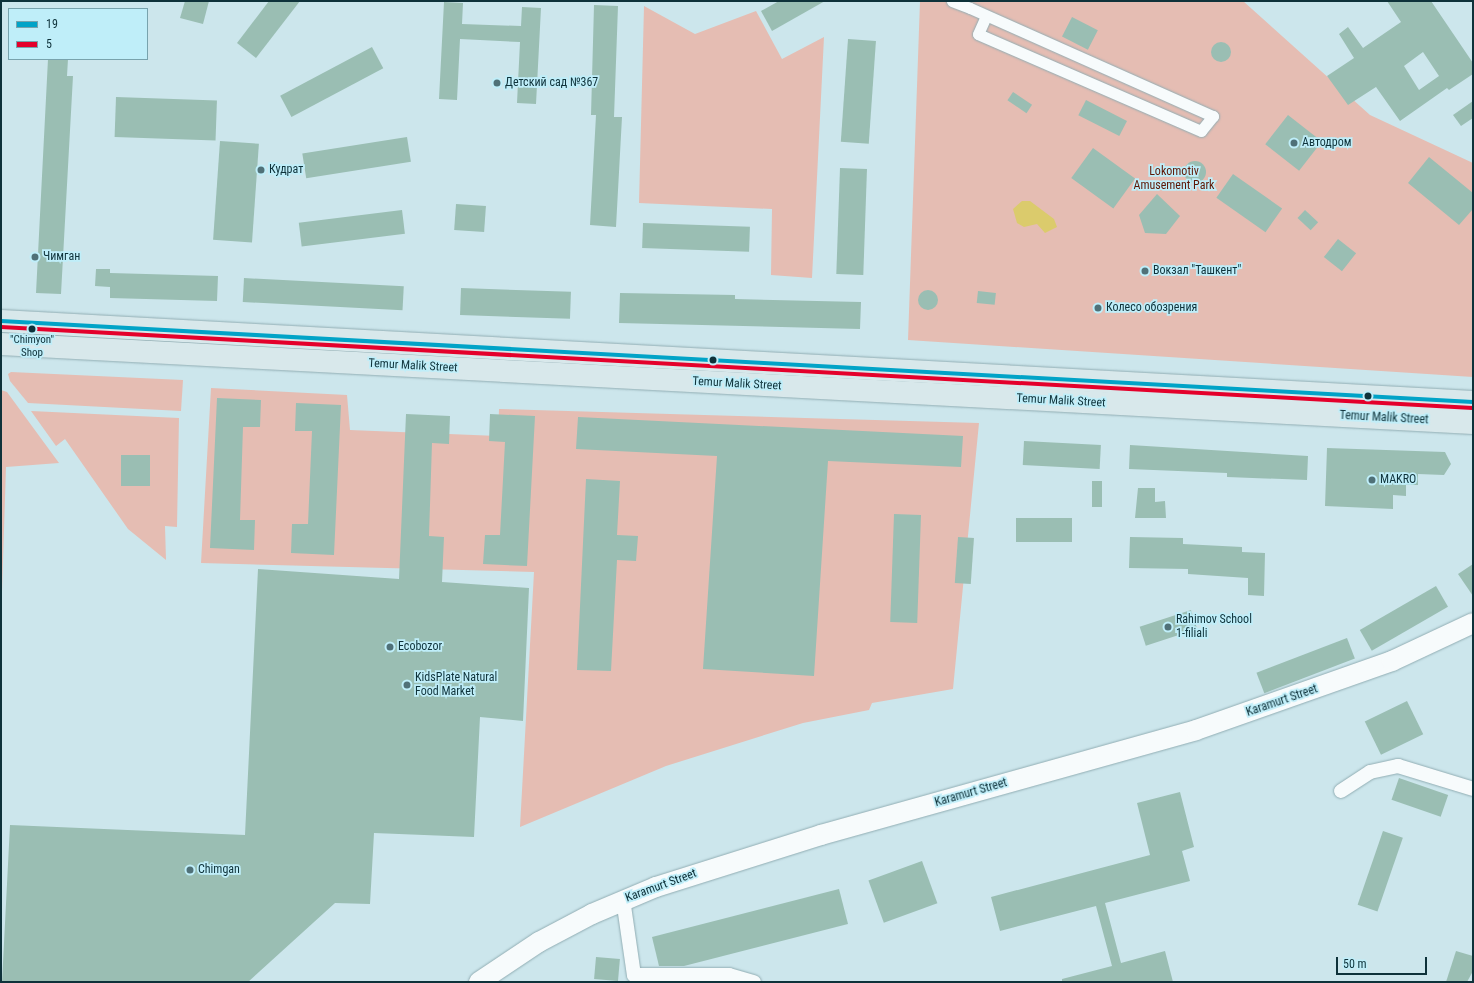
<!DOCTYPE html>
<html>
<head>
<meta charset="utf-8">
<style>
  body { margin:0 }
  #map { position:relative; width:1474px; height:983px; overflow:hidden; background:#cce6ec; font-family:"Roboto Condensed",sans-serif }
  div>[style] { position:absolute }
  .green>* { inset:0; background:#e5bdb3 }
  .water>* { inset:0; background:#dbcb6c }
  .building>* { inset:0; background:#9abeb3; transform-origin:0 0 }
  .round { border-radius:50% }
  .roads { filter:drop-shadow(0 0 1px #91adb3) drop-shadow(0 0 1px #91adb3) }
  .pedestrian>* { height:11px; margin:-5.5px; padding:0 5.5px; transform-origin:5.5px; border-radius:5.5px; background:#f7fbfc }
  .minor>* { height:14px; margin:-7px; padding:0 7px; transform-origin:7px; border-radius:7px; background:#f7fbfc }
  .secondary>* { height:20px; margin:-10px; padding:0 10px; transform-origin:10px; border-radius:10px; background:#f7fbfc }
  .trunk>* { height:22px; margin:-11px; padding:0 11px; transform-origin:11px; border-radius:11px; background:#d8e8eb }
  .bus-1>* { height:4px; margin:-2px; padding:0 2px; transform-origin:2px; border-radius:2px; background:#01a3c7 }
  .bus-2>* { height:4px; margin:-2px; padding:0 2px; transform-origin:2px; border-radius:2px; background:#e4002b }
  .dots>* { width:11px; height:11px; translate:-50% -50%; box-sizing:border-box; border:2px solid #bfeef9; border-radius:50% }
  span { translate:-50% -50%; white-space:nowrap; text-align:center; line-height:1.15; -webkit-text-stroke:3.5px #bfeef9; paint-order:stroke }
  .bus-label { font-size:11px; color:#0e323a }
  .poi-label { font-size:12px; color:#0e323a }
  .left { translate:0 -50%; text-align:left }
  .park-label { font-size:12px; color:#5f1604 }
  .street-label { font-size:12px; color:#0e323a }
  .frame { position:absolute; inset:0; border:2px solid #0e323a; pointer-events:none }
  .legend { position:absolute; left:8px; top:8px; width:140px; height:52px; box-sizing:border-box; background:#bfeef9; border:1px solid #78a3ad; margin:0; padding:5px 7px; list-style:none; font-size:12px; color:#0e323a }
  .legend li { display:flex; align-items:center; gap:8px; height:20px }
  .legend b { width:20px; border:1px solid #78a3ad }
  .scale { position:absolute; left:1336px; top:957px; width:91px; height:18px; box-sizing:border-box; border:2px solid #0e323a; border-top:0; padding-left:5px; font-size:12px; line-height:14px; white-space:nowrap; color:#0e323a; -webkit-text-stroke:3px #bfeef9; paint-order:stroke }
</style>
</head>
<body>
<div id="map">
  <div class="green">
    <i style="clip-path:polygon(920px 1px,1243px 1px,1370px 115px,1473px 163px,1473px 377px,908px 340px)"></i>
    <i style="clip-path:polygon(644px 6px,695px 34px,756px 11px,782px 59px,824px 37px,812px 278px,771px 275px,772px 209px,639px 203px)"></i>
    <i style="clip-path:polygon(11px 372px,183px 380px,181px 411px,28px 403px,10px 381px,8px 374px)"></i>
    <i style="clip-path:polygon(211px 388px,347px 395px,350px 430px,498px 436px,499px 409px,979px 423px,953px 689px,872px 703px,869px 710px,803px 723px,666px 766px,520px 827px,534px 572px,201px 563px)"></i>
    <i style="clip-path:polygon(1px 390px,7px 392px,59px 463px,6px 467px,1px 624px)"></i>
    <i style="clip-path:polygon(31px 411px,179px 418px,177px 527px,165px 526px,166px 560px,128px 529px,65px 439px,56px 446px)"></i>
  </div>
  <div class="water">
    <i style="clip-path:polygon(1022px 201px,1030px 201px,1054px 219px,1057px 227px,1045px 233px,1037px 224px,1024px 227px,1017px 223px,1013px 209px)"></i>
  </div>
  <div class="building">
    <i style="clip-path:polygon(185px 1px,209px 1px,203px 24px,180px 18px)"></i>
    <i style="clip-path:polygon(269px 1px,300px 1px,256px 58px,237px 43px)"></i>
    <i style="clip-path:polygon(779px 1px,825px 1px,772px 31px,761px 11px)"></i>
    <i style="clip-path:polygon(evenodd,1387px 1px,1431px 1px,1473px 63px,1473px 74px,1449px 90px,1447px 88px,1400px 121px,1376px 87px,1348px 105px,1327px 76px,1354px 58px,1339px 34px,1348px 27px,1363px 48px,1401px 22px,1387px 1px,1423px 52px,1439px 76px,1419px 90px,1404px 66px,1423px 52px)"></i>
    <i style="clip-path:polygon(444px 2px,463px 3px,462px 24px,521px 26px,522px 7px,541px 8px,536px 104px,517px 103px,520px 42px,460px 39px,457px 100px,439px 99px)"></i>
    <i style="clip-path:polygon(594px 5px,618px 6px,614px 117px,622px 117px,616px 227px,590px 225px,596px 115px,591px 115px)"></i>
    <i style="left:1072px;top:17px;width:29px;height:22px;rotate:27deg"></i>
    <i style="left:848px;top:39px;width:28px;height:103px;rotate:4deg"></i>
    <i class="round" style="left:1211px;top:42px;width:20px;height:20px"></i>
    <i style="left:372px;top:47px;width:24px;height:104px;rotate:62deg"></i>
    <i style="clip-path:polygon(48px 59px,68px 59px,67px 76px,73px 76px,61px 294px,36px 293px)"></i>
    <i style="left:1013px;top:92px;width:23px;height:10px;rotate:34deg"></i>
    <i style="left:116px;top:97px;width:101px;height:40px;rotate:2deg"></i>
    <i style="left:1086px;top:100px;width:46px;height:17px;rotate:27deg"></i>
    <i style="clip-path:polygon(1473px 101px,1473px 118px,1461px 126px,1453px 115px)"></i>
    <i style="left:1288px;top:115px;width:43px;height:37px;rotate:38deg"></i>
    <i style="left:407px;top:137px;width:25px;height:106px;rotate:81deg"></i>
    <i style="left:220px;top:141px;width:39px;height:99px;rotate:4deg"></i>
    <i style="left:1093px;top:148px;width:52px;height:37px;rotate:36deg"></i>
    <i style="clip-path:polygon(1429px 157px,1473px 193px,1473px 209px,1459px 225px,1408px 183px)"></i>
    <i class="round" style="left:1184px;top:161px;width:22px;height:22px"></i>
    <i style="left:840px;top:168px;width:27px;height:106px;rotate:2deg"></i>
    <i style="left:1233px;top:174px;width:60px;height:29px;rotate:35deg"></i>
    <i style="clip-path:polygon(1157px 194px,1180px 216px,1166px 234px,1145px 233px,1139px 215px)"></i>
    <i style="left:456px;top:204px;width:30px;height:26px;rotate:4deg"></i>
    <i style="left:402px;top:210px;width:24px;height:104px;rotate:83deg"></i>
    <i style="left:1305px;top:210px;width:18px;height:11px;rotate:43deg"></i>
    <i style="left:643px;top:223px;width:107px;height:25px;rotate:2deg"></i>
    <i style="left:1338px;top:239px;width:23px;height:23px;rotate:38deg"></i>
    <i style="clip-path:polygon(96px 269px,110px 269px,110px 273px,218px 276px,217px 301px,110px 298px,110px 287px,95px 286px)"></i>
    <i style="left:244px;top:278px;width:160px;height:24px;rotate:3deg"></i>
    <i style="left:461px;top:288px;width:110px;height:27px;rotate:2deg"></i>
    <i class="round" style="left:918px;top:290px;width:20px;height:20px"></i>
    <i style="left:978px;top:291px;width:18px;height:12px;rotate:6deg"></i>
    <i style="clip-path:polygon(620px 293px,735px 295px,735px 299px,861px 302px,860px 329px,619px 323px)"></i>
    <i style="clip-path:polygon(217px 398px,261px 400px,260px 427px,243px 427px,240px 520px,255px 520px,254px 550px,210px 548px)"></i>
    <i style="clip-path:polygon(296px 403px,341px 405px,334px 555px,291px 553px,292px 524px,308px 524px,312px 431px,295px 431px)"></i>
    <i style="clip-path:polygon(406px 414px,450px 416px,449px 444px,432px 443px,429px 536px,444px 537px,442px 582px,529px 588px,523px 721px,480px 717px,474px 837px,374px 833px,370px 904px,335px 903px,248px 982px,2px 982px,10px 825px,245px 835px,258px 569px,399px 579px)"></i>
    <i style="clip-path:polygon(490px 414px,535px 416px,527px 566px,483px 564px,485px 535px,500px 535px,505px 442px,489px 441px)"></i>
    <i style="clip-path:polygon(578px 417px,963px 436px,961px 467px,828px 461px,814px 676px,703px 669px,717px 456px,576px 449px)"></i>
    <i style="left:1024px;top:441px;width:77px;height:24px;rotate:3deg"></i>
    <i style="clip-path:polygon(1130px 445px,1308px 456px,1307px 480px,1227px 477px,1227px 473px,1129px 469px)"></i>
    <i style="clip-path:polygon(1327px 448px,1445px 452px,1451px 464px,1444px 475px,1418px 474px,1418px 485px,1406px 485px,1406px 496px,1393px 495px,1393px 509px,1325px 506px)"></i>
    <i style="left:121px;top:455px;width:29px;height:31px"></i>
    <i style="clip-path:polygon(586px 479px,620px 481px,617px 535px,638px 536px,636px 561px,617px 560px,611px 671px,577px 670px)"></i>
    <i style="left:1092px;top:481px;width:10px;height:26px"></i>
    <i style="clip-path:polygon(1138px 488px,1155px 488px,1155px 502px,1165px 501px,1166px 518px,1135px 518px)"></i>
    <i style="left:894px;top:514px;width:27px;height:108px;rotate:2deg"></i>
    <i style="left:1072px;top:518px;width:24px;height:56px;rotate:90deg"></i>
    <i style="left:958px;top:537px;width:16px;height:46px;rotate:4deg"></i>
    <i style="clip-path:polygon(1130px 537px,1183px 538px,1183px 544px,1242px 547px,1242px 552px,1265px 553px,1264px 596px,1248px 595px,1248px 578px,1188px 574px,1188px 569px,1129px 568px)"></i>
    <i style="clip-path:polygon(1473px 564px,1473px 596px,1458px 574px)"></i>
    <i style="left:1436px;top:586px;width:24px;height:88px;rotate:60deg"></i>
    <i style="left:1191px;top:610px;width:20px;height:54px;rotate:72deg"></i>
    <i style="left:1347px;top:638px;width:22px;height:97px;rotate:69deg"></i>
    <i style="left:1407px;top:701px;width:37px;height:47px;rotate:64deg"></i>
    <i style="left:1399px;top:778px;width:52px;height:23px;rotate:19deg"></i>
    <i style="clip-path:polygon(1180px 792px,1194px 847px,1182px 851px,1190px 881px,1105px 903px,1121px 963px,1165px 951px,1173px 982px,1062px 982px,1062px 979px,1112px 966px,1096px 906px,1000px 931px,991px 897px,1150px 855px,1137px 803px)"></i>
    <i style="left:1383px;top:831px;width:21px;height:78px;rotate:19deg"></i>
    <i style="left:922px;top:861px;width:45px;height:57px;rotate:70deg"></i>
    <i style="clip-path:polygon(839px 889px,848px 924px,684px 966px,659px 966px,652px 937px)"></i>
    <i style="clip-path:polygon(1456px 951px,1473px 956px,1473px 971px,1467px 982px,1446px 982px)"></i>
    <i style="left:596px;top:957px;width:24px;height:22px;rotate:5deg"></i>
  </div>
  <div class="roads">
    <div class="pedestrian">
      <i style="left:952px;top:1px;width:19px;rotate:21deg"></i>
      <i style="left:970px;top:8px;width:266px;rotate:24deg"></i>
      <i style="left:1213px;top:116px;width:19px;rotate:129deg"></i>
      <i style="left:1201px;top:131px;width:243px;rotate:-156.5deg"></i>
      <i style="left:978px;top:34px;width:20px;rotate:-66deg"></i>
    </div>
    <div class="minor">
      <i style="left:1341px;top:791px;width:35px;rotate:-33deg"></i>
      <i style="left:1370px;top:772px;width:29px;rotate:-12deg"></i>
      <i style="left:1398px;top:766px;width:78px;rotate:17deg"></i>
      <i style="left:623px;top:899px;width:77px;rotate:81.8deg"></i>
      <i style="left:634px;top:975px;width:95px"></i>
      <i style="left:729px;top:975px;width:26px;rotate:16deg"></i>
    </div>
    <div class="secondary">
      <i style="left:479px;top:982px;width:72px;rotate:-33.7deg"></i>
      <i style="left:539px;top:942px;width:60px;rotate:-27.8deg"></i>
      <i style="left:592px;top:914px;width:69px;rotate:-22.9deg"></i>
      <i style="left:656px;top:887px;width:173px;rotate:-17.5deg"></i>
      <i style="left:821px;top:835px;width:389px;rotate:-15.6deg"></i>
      <i style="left:1196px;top:730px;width:208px;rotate:-19.4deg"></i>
      <i style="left:1392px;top:661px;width:89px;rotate:-25.1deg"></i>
    </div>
    <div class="trunk">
      <i style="left:1px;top:321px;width:1474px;rotate:3.15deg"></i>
      <i style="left:1px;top:344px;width:1474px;rotate:3.07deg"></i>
    </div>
  </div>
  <div class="bus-1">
    <i style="left:1px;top:321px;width:1474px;rotate:3.15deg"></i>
  </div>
  <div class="bus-2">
    <i style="left:1px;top:327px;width:1474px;rotate:3.15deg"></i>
  </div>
  <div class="dots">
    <i style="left:497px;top:83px;background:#507178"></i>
    <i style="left:1294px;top:143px;background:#507178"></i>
    <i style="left:261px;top:170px;background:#507178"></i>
    <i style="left:35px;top:257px;background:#507178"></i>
    <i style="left:1145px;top:271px;background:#507178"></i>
    <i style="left:1098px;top:308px;background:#507178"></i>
    <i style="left:32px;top:329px;background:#0e323a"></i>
    <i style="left:713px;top:360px;background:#0e323a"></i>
    <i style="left:1368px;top:396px;background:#0e323a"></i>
    <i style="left:1372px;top:480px;background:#507178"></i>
    <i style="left:1168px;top:627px;background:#507178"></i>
    <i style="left:390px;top:647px;background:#507178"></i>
    <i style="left:407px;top:685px;background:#507178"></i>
    <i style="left:190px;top:870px;background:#507178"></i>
  </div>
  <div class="bus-label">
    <span style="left:32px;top:347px">"Chimyon"<br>Shop</span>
  </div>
  <div class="poi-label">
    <span class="left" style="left:505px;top:83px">Детский сад №367</span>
    <span class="left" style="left:1302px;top:143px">Автодром</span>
    <span class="left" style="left:269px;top:170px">Кудрат</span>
    <span class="left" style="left:43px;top:257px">Чимган</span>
    <span class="left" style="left:1153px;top:271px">Вокзал "Ташкент"</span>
    <span class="left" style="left:1106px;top:308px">Колесо обозрения</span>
    <span class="left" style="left:1380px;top:480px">MAKRO</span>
    <span class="left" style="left:1176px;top:627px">Rahimov School<br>1-filiali</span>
    <span class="left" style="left:398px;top:647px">Ecobozor</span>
    <span class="left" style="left:415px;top:685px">KidsPlate Natural<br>Food Market</span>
    <span class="left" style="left:198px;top:870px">Chimgan</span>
  </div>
  <div class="park-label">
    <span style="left:1174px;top:179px">Lokomotiv<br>Amusement Park</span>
  </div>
  <div class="street-label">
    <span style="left:413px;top:366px;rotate:3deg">Temur Malik Street</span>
    <span style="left:737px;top:384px;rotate:3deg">Temur Malik Street</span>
    <span style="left:1061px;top:401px;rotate:3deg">Temur Malik Street</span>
    <span style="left:1384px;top:418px;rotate:3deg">Temur Malik Street</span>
    <span style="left:1282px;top:701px;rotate:-19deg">Karamurt Street</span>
    <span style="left:971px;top:793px;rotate:-16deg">Karamurt Street</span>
    <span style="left:661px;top:886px;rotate:-20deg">Karamurt Street</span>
  </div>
  <div class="frame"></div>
  <ul class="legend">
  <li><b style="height:5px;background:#01a3c7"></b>19</li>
  <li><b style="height:5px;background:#e4002b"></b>5</li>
  </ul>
  <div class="scale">50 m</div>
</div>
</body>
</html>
